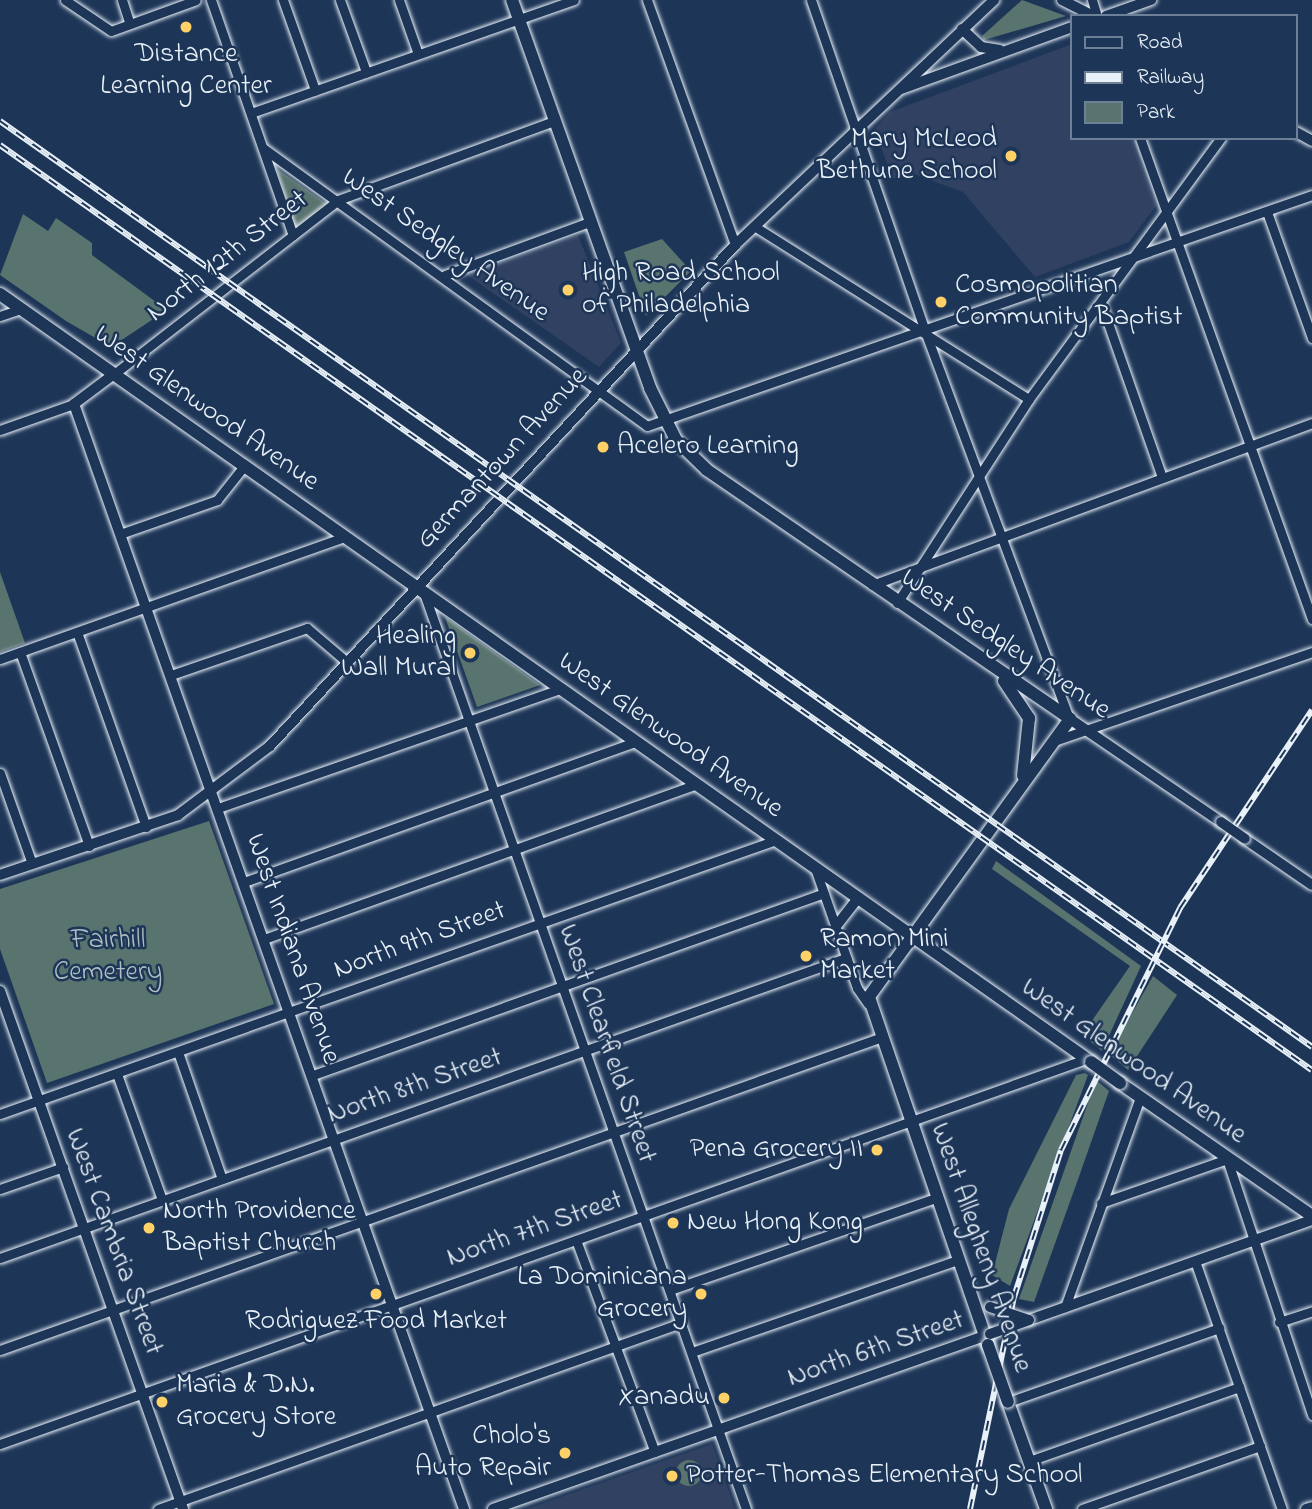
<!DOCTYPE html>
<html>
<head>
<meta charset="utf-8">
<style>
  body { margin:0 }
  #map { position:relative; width:1312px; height:1509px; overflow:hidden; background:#1d3557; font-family:"Indie Flower",sans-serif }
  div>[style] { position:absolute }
  .built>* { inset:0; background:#304162 }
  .green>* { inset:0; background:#59736f }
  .round { border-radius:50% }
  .roads { filter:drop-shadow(0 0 2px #e8f1f8) drop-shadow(0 0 2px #e8f1f8) }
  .minor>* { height:9px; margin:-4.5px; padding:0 4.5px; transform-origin:4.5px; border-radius:4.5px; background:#1d3557 }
  .tertiary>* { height:10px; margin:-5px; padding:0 5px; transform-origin:5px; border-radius:5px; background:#1d3557 }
  .secondary>* { height:12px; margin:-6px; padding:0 6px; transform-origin:6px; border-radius:6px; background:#1d3557 }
  .rail>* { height:6px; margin-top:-3px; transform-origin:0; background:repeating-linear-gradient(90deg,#1d3557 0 10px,#e8f1f8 0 20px); box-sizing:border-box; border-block:2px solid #e8f1f8 }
  .bridges { filter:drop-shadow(0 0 2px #e8f1f8) drop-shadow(0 0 2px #e8f1f8) }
  .tertiary-bridge>* { height:10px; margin:-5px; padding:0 5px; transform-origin:5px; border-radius:5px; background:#1d3557 }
  .secondary-bridge>* { height:12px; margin:-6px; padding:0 6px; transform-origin:6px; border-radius:6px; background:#1d3557 }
  .dots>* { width:19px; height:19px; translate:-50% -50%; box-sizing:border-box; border:4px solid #1d3557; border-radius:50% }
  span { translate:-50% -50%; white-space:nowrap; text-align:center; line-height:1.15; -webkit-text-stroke:5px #1d3557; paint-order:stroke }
  .poi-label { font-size:28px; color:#e8f1f8 }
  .right { translate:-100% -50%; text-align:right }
  .left { translate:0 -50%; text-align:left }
  .street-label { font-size:28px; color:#e8f1f8 }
  .park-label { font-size:28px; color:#afbfc1 }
  .legend { position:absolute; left:1070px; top:14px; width:228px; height:126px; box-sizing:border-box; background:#1d3557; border:2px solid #6e8097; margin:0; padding:9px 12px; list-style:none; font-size:21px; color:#e8f1f8 }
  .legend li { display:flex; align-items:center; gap:14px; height:35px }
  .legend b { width:35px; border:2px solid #6e8097 }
</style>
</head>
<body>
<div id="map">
  <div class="built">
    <i style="clip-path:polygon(1072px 44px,1072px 138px,1131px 138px,1156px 206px,1129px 242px,1035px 277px,963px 192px,911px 173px,892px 179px,875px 129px,890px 112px)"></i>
    <i style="clip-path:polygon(578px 235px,621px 343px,599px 367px,467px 275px)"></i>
    <i style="clip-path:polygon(712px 1444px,735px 1509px,527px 1509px)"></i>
  </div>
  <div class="green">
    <i style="clip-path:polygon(1022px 0,1066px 16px,984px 40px,982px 36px)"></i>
    <i style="clip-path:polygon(276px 168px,327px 204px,296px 230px)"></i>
    <i style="clip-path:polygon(23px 214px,48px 231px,56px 218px,92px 243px,92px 255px,167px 310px,111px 347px,66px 321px,0 275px)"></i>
    <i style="clip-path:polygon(662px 239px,691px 271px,646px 316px,624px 252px)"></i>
    <i style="clip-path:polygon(0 572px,25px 643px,0 652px)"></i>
    <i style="clip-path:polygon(445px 617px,540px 685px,477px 707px)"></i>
    <i style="clip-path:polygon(209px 821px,274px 1004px,47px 1083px,0 949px,0 889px)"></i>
    <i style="clip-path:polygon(996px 861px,1141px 966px,1102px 1051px,1082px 1035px,1130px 966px,992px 869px)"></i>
    <i style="clip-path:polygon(1153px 976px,1177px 995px,1128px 1070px,1109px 1054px)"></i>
    <i style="clip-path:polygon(1085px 1073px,1088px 1075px,1010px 1286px,992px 1275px,1009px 1209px,1076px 1075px)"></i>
    <i style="clip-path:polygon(1096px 1080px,1109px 1091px,1081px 1171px,1034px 1302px,1019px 1299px)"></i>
    <i class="round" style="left:676px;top:1460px;width:26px;height:26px"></i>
  </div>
  <div class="roads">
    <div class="minor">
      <i style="left:65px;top:0;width:55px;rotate:34deg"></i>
      <i style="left:111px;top:31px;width:90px;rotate:-20deg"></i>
      <i style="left:122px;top:0;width:25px;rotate:72deg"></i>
      <i style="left:211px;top:0;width:249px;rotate:70.8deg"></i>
      <i style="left:283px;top:0;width:96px;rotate:70.4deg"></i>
      <i style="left:340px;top:0;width:77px;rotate:70.1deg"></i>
      <i style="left:399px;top:0;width:57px;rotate:70.6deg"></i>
      <i style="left:647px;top:0;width:260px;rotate:70.2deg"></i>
      <i style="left:811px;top:0;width:353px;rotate:71deg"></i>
      <i style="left:926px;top:334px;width:410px;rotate:69.6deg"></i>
      <i style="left:1092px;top:0;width:17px;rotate:73deg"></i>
      <i style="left:251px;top:113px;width:342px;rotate:-19.3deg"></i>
      <i style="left:1140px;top:138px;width:511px;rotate:70.32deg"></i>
      <i style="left:263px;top:148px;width:474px;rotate:35.9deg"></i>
      <i style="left:647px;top:426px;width:704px;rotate:-19.16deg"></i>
      <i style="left:1267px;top:212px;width:134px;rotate:70.3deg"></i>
      <i style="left:754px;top:226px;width:325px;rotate:32.2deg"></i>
      <i style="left:445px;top:275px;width:153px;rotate:-20.2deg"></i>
      <i style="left:1101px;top:303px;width:184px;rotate:70.7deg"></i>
      <i style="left:0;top:316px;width:21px;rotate:-19deg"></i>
      <i style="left:114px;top:374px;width:284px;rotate:-37.8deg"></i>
      <i style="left:338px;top:200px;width:230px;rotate:-20.1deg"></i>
      <i style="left:0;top:430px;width:78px;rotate:-19.4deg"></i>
      <i style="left:120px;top:534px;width:103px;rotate:-19.3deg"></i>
      <i style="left:217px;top:500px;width:43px;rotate:-51.5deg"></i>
      <i style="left:872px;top:585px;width:469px;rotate:-20.2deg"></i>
      <i style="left:424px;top:593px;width:971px;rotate:70.63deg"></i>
      <i style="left:897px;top:603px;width:243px;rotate:-57.1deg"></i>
      <i style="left:1029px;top:399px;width:324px;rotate:-53.7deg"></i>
      <i style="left:77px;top:632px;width:207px;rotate:70.5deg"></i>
      <i style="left:20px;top:652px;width:206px;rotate:70.4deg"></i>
      <i style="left:0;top:659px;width:366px;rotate:-19.5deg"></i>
      <i style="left:171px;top:675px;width:144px;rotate:-19.1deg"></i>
      <i style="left:307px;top:628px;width:52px;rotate:40.4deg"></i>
      <i style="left:1054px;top:741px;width:273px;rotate:-19deg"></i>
      <i style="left:0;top:773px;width:96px;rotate:70.6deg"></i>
      <i style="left:218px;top:808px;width:362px;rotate:-19.2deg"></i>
      <i style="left:815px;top:868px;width:127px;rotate:70.7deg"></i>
      <i style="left:857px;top:988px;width:19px;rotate:55deg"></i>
      <i style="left:244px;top:882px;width:416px;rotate:-19.7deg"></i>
      <i style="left:264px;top:939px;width:460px;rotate:-19.7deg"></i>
      <i style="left:178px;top:1052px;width:134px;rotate:70.9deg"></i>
      <i style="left:117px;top:1074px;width:134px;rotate:70.3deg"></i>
      <i style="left:313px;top:1075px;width:542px;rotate:-19.6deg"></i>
      <i style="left:0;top:1114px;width:823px;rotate:-19.45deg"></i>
      <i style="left:0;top:1189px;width:67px;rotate:-19.2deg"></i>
      <i style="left:1101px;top:1203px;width:133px;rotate:-19.2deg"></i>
      <i style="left:1227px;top:1159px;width:270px;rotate:71.6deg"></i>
      <i style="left:576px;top:1240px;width:226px;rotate:69.6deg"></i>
      <i style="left:0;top:1258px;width:898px;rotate:-19.53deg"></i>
      <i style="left:1195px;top:1261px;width:263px;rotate:70.7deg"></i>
      <i style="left:670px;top:1290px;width:281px;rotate:-19.1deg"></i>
      <i style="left:1065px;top:1307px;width:223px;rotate:-70.3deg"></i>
      <i style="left:1279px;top:1322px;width:35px;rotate:-18deg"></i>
      <i style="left:0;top:1350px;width:933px;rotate:-19.54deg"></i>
      <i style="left:692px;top:1352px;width:281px;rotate:-19.1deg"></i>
      <i style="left:1008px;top:1402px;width:224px;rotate:-19.3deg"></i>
      <i style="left:0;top:1444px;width:1152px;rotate:-19.52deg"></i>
      <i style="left:1029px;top:1461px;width:223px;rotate:-19.4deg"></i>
      <i style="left:158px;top:1509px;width:555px;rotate:-19.58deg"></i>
      <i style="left:1082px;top:1509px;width:189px;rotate:-19.5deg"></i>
    </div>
    <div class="tertiary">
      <i style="left:1062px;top:0;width:35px;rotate:27deg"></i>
      <i style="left:1106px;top:16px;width:48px;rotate:-19.6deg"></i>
      <i style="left:962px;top:29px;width:26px;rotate:43deg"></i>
      <i style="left:981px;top:47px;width:19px;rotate:9deg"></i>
      <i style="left:901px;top:89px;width:182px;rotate:-19.9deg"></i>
      <i style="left:1296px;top:132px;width:18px;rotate:29deg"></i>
      <i style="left:114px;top:374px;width:50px;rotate:143.1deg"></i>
      <i style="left:74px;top:404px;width:1172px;rotate:70.56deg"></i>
      <i style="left:1070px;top:719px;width:183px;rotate:34.3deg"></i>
      <i style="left:1245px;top:839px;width:81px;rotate:34.5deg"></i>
      <i style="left:0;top:875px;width:188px;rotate:-18.6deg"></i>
      <i style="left:178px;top:815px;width:115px;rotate:-36.9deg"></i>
      <i style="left:270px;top:746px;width:684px;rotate:-47.13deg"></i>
      <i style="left:735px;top:245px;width:357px;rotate:-43.4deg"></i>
      <i style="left:837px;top:925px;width:34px;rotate:-52deg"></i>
      <i style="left:0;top:991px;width:549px;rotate:70.54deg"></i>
      <i style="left:1029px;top:1320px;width:300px;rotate:-19.5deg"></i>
      <i style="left:493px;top:1509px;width:527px;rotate:-19.4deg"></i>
      <i style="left:1306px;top:1509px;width:6px;rotate:-18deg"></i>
    </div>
    <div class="secondary">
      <i style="left:512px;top:0;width:412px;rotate:70.4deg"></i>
      <i style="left:650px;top:388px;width:58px;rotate:63.4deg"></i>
      <i style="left:676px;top:440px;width:43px;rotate:44.1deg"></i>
      <i style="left:707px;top:470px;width:440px;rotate:34.4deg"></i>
      <i style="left:1070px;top:719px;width:343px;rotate:125.9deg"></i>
      <i style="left:869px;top:997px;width:368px;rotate:71.1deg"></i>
      <i style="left:0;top:294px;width:1334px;rotate:35.14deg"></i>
      <i style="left:1004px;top:681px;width:45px;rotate:56deg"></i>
      <i style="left:1029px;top:718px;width:58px;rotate:95.9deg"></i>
      <i style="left:1120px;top:1083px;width:234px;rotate:34.7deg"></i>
      <i style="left:1008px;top:1402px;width:114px;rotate:70.4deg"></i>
    </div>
  </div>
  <div class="rail">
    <i style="left:0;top:121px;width:1606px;rotate:35.21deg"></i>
    <i style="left:0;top:145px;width:1605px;rotate:35.19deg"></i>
    <i style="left:970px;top:1509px;width:217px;rotate:-78.3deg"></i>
    <i style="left:1014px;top:1297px;width:154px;rotate:-72.3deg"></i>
    <i style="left:1061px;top:1150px;width:270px;rotate:-63.8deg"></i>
    <i style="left:1180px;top:908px;width:238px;rotate:-56.3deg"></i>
  </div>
  <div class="bridges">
    <div class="tertiary-bridge">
      <i style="left:1221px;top:822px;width:29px;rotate:35deg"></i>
      <i style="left:990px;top:1307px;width:41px;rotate:18.4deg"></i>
      <i style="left:990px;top:1334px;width:41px;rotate:-19.7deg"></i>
    </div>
    <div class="secondary-bridge">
      <i style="left:1091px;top:1062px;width:36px;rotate:36deg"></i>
      <i style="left:988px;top:1345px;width:60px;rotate:70.7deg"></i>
    </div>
  </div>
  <div class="dots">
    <i style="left:186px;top:27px;background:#ffd166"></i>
    <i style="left:1011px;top:156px;background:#ffd166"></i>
    <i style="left:568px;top:290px;background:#ffd166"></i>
    <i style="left:941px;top:302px;background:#ffd166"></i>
    <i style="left:603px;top:447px;background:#ffd166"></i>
    <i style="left:470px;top:653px;background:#ffd166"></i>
    <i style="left:806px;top:956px;background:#ffd166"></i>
    <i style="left:877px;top:1150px;background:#ffd166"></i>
    <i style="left:673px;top:1223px;background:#ffd166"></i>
    <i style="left:149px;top:1228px;background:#ffd166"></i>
    <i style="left:376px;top:1294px;background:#ffd166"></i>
    <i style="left:701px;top:1294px;background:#ffd166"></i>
    <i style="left:724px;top:1398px;background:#ffd166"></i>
    <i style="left:162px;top:1402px;background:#ffd166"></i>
    <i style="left:565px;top:1453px;background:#ffd166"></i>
    <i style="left:672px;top:1476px;background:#ffd166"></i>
  </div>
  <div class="poi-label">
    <span style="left:186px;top:71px">Distance<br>Learning Center</span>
    <span class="right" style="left:997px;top:156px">Mary McLeod<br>Bethune School</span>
    <span class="left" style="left:582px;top:290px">High Road School<br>of Philadelphia</span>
    <span class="left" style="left:955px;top:302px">Cosmopolitian<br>Community Baptist</span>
    <span class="left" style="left:617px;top:447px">Acelero Learning</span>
    <span class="right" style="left:456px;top:653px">Healing<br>Wall Mural</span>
    <span class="left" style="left:820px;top:956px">Ramon Mini<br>Market</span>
    <span class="right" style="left:863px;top:1150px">Pena Grocery II</span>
    <span class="left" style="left:163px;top:1228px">North Providence<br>Baptist Church</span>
    <span class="left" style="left:687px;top:1223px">New Hong Kong</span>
    <span class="right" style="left:687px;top:1294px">La Dominicana<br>Grocery</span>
    <span style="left:376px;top:1322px">Rodriguez Food Market</span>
    <span class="left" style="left:176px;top:1402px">Maria &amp; D.N.<br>Grocery Store</span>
    <span class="right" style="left:710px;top:1398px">Xanadu</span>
    <span class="right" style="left:551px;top:1453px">Cholo's<br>Auto Repair</span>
    <span class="left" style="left:686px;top:1476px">Potter-Thomas Elementary School</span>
  </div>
  <div class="street-label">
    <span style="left:445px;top:246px;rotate:35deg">West Sedgley Avenue</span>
    <span style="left:228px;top:257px;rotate:-38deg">North 12th Street</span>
    <span style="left:206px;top:409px;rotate:35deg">West Glenwood Avenue</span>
    <span style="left:503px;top:459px;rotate:-47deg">Germantown Avenue</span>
    <span style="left:1005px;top:645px;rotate:34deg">West Sedgley Avenue</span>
    <span style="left:670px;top:736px;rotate:35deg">West Glenwood Avenue</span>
    <span style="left:420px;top:941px;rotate:-20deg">North 9th Street</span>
    <span style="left:292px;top:949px;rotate:71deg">West Indiana Avenue</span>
    <span style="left:606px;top:1044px;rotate:71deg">West Clearfield Street</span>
    <span style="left:1133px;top:1062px;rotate:35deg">West Glenwood Avenue</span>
    <span style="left:415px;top:1087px;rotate:-19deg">North 8th Street</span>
    <span style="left:535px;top:1230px;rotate:-19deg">North 7th Street</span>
    <span style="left:113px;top:1242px;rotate:70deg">West Cambria Street</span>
    <span style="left:980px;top:1248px;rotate:71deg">West Allegheny Avenue</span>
    <span style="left:876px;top:1350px;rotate:-19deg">North 6th Street</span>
  </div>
  <div class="park-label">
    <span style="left:108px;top:957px">Fairhill<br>Cemetery</span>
  </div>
  <ul class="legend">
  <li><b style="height:9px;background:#1d3557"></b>Road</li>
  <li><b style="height:9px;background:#e8f1f8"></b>Railway</li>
  <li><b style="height:19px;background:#59736f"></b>Park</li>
  </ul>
</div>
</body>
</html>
